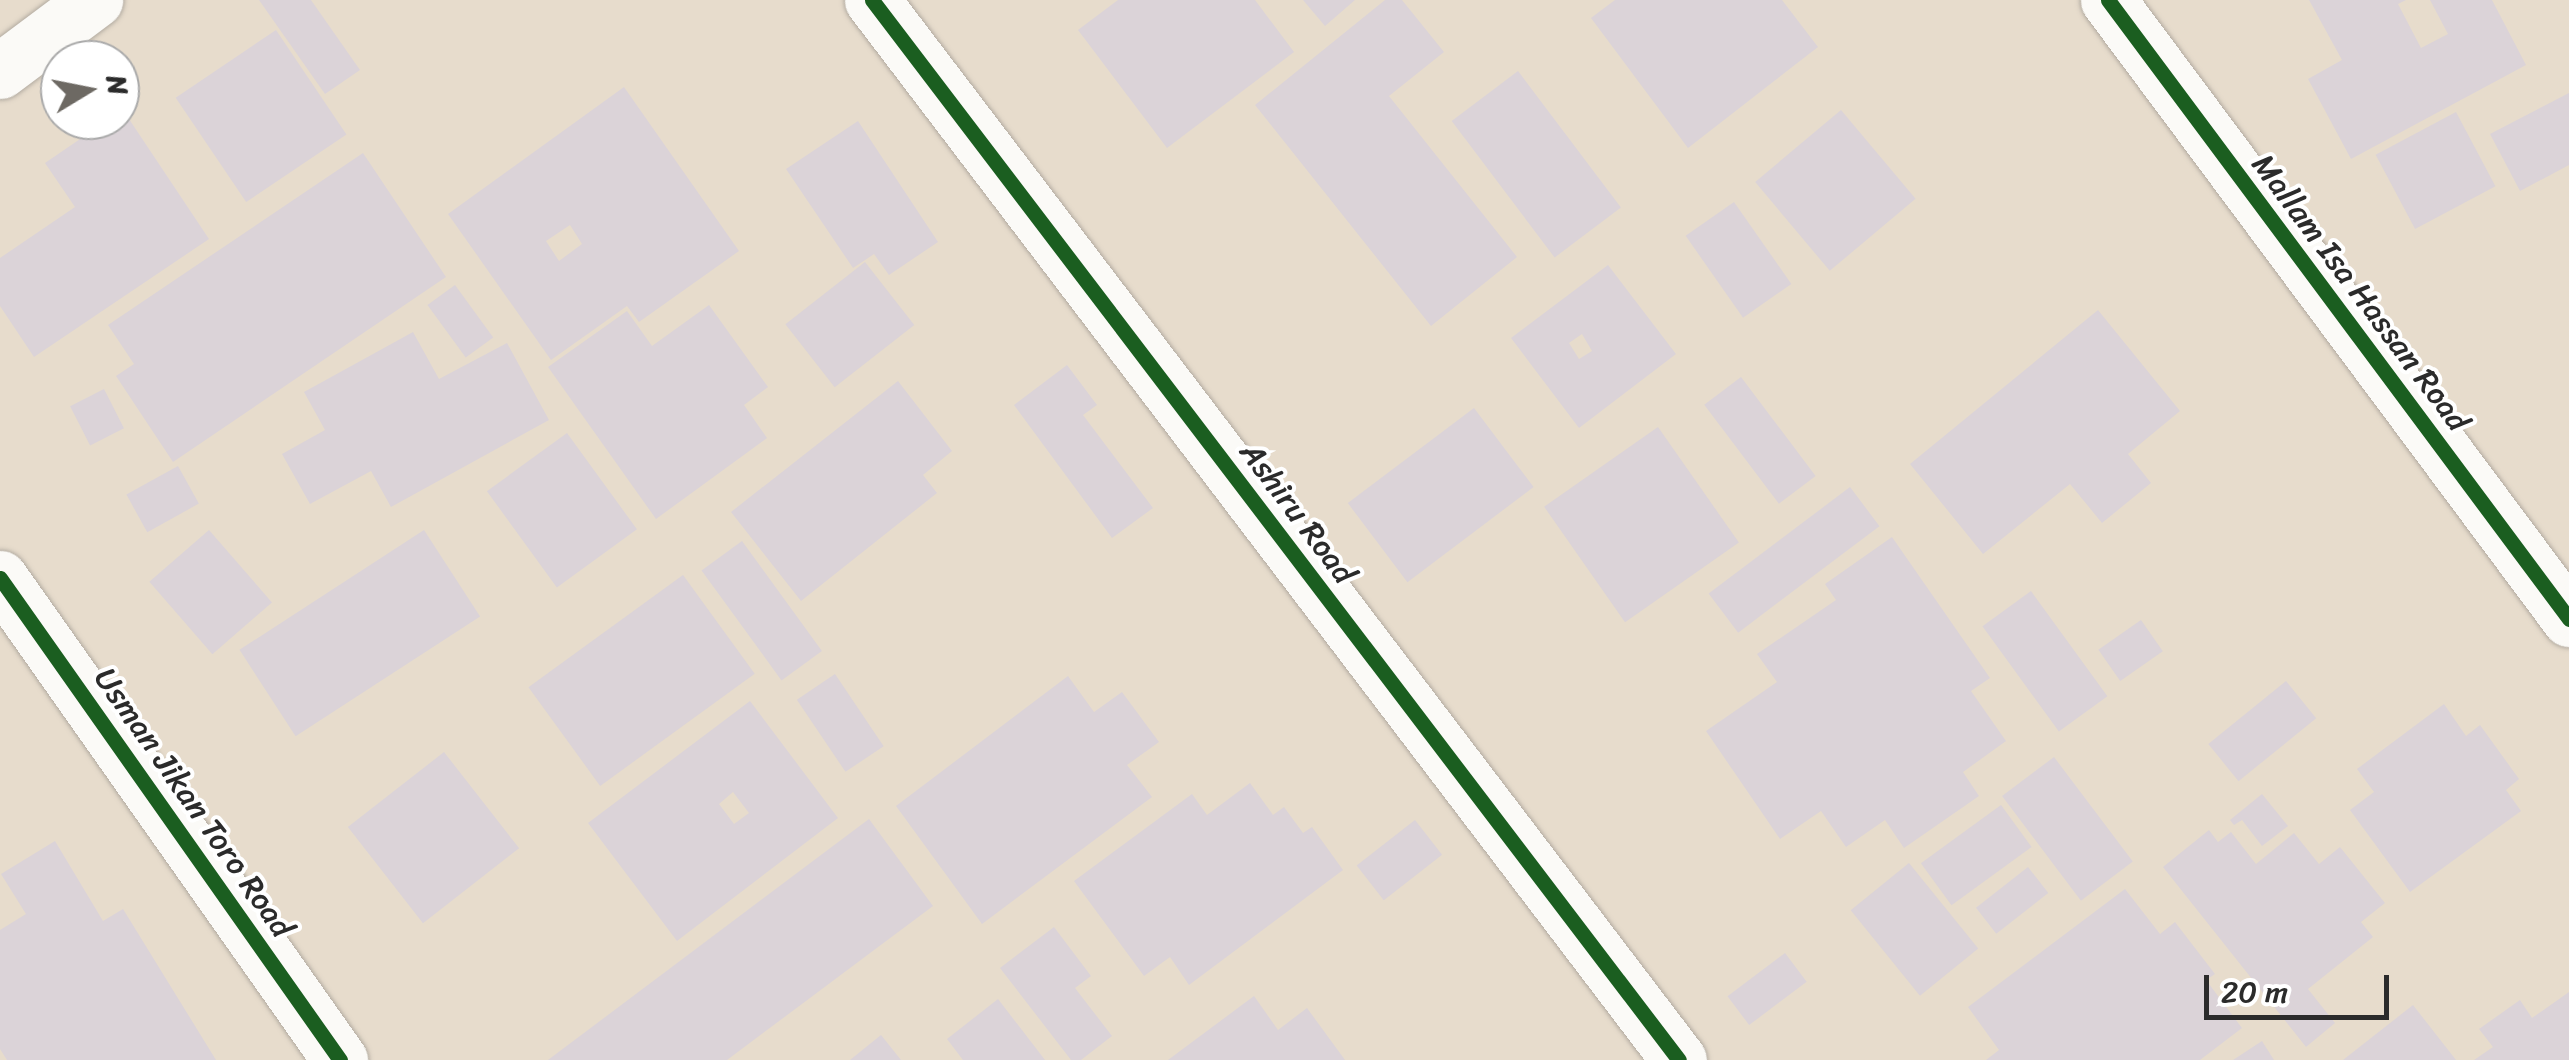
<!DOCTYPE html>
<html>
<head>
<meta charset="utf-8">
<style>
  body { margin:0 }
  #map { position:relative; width:2569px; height:1060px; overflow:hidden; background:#e7dccc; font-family:Sriracha,sans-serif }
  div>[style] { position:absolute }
  .building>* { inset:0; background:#dbd3d8; transform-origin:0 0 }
  .roads { filter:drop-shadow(0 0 2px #b2aba1) drop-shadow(0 0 2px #b2aba1) }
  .minor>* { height:55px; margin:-27.5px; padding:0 27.5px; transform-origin:27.5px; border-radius:27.5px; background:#fbfaf7 }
  .cycleway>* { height:15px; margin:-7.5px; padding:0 7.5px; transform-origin:7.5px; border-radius:7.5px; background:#1b5e20 }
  span { translate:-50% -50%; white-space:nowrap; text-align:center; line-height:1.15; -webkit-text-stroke:8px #fff; paint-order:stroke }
  .street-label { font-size:32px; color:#2b2b2b }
  .north { position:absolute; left:40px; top:40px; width:100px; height:100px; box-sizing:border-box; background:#fff; border:2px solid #aaa; border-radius:50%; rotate:80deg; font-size:28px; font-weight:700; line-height:40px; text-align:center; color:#2b2b2b }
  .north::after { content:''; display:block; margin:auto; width:35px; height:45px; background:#6d6963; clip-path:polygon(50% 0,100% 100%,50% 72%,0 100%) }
  .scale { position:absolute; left:2204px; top:975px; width:185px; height:45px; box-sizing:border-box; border:5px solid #2b2b2b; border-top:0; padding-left:12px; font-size:30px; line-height:35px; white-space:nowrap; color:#2b2b2b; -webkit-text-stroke:8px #fff; paint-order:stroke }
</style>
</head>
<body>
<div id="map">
  <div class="building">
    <i style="clip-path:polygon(259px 0,311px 0,360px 70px,325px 94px)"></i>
    <i style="clip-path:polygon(1118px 0,1255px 0,1294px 52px,1167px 148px,1078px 30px)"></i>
    <i style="clip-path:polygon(1303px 0,1355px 0,1325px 26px)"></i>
    <i style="clip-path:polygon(1385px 0,1402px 0,1444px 52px,1389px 96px,1517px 257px,1431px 326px,1255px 105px)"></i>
    <i style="clip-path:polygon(1615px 0,1782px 0,1818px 47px,1688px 148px,1591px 18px)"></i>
    <i style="clip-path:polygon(2309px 0,2406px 0,2398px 4px,2421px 48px,2448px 34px,2430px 0,2492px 0,2526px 65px,2351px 159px,2308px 79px,2342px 60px)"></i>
    <i style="left:276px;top:30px;width:126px;height:121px;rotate:56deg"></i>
    <i style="left:1518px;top:71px;width:171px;height:83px;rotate:53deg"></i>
    <i style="clip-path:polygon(evenodd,624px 87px,739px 251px,639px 322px,627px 306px,551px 360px,448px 214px,624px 87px,570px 225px,582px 244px,559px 261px,546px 241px,570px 225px)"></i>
    <i style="clip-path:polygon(2569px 93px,2569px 165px,2520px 191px,2490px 134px)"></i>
    <i style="clip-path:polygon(123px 110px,209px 239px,34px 357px,0 306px,0 258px,75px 207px,45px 163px,108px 120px,120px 120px)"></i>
    <i style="left:1841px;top:110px;width:116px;height:112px;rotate:50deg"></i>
    <i style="left:2456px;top:112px;width:84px;height:91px;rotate:62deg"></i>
    <i style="clip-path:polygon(858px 121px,938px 242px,889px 275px,874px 254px,853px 268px,786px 169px)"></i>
    <i style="clip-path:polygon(363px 153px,446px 277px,173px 462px,116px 376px,134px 364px,108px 325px)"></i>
    <i style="left:1734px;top:202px;width:100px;height:59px;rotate:55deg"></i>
    <i style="left:865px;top:262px;width:80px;height:101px;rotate:52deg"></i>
    <i style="clip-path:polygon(evenodd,1608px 265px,1676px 354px,1579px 428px,1511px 338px,1608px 265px,1582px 334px,1592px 351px,1579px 359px,1569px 343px,1582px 334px)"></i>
    <i style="left:455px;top:285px;width:65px;height:34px;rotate:54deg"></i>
    <i style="clip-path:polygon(709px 305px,768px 387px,744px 405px,767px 438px,656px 519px,548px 367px,627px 311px,652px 346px)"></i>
    <i style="clip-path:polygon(2098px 310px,2180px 411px,2128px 454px,2151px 483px,2102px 523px,2070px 484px,1983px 554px,1910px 464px)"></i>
    <i style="clip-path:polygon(413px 332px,439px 379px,507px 343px,549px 420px,391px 507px,371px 471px,310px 504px,282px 454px,325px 430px,304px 392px)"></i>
    <i style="clip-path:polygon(1067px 365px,1097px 405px,1083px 415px,1153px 508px,1112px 538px,1014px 405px)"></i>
    <i style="left:1741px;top:377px;width:124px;height:46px;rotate:53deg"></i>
    <i style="clip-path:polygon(898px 381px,952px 451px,923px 475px,937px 493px,801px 601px,731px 512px)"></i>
    <i style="left:104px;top:389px;width:44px;height:38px;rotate:63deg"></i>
    <i style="left:1474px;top:408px;width:99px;height:158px;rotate:53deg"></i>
    <i style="left:1658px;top:427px;width:141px;height:139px;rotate:55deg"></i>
    <i style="left:567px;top:433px;width:119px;height:99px;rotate:54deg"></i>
    <i style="left:178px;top:466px;width:43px;height:59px;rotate:61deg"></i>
    <i style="left:1850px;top:487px;width:49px;height:177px;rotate:53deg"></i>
    <i style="left:209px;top:530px;width:96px;height:79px;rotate:49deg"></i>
    <i style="left:424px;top:530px;width:103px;height:220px;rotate:57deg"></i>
    <i style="clip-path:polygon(1892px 537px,1990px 678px,1971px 691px,2006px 741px,1963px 772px,1979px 796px,1904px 848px,1885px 820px,1846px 847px,1821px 811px,1780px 839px,1706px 731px,1777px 682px,1757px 654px,1836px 600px,1825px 584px)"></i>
    <i style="left:742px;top:541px;width:136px;height:50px;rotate:54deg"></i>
    <i style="left:683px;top:575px;width:122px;height:191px;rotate:54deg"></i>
    <i style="left:2031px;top:591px;width:130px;height:60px;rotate:54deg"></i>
    <i style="left:2141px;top:620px;width:38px;height:52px;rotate:55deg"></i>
    <i style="left:835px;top:674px;width:87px;height:46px;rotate:56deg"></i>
    <i style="clip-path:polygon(1068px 676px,1094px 712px,1122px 692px,1159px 742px,1127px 765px,1152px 797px,982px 924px,896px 806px)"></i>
    <i style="left:2286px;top:681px;width:48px;height:100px;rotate:51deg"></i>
    <i style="clip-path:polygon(evenodd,750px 701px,838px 818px,677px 941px,588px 823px,750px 701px,733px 792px,749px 813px,734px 824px,719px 804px,733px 792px)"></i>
    <i style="clip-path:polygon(2444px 704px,2466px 736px,2480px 725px,2519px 779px,2506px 790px,2521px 811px,2410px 892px,2350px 810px,2374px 792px,2357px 769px)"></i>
    <i style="left:444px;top:752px;width:122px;height:122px;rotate:52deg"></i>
    <i style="left:2054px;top:757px;width:131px;height:65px;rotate:53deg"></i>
    <i style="clip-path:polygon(1250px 783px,1273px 815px,1284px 807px,1303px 833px,1312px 827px,1343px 870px,1189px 985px,1170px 957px,1144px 976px,1074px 881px,1192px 794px,1207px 815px)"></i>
    <i style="clip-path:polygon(2262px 794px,2288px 826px,2262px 846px,2242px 820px,2234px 825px,2230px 820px)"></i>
    <i style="left:2001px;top:805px;width:52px;height:99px;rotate:54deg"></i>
    <i style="clip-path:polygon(869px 819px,933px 906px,727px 1060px,548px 1060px)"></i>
    <i style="left:1415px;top:820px;width:44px;height:74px;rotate:52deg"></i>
    <i style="clip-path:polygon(2209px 830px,2218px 842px,2231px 832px,2256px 864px,2294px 833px,2319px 864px,2340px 847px,2385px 903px,2361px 922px,2373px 937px,2308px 989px,2335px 1023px,2306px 1047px,2163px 867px)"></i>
    <i style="clip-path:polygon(55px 841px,103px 921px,123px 909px,216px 1060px,7px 1060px,0 1049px,0 930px,26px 914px,1px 874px)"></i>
    <i style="left:1909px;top:863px;width:110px;height:75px;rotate:51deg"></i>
    <i style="left:2028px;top:867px;width:33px;height:66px;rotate:52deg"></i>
    <i style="clip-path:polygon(2125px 889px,2160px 934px,2175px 922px,2215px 974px,2206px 980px,2242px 1028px,2200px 1060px,1986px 1060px,1999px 1050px,1968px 1007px)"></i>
    <i style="clip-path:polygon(1054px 927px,1091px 976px,1075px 988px,1112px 1036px,1081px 1060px,1071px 1060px,1000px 968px)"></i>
    <i style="left:1785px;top:953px;width:36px;height:72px;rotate:53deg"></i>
    <i style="clip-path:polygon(2569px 992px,2569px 1060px,2474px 1060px,2493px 1047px,2479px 1029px,2520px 1000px,2532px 1018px)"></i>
    <i style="clip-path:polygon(1254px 996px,1278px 1030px,1307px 1008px,1345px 1060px,1168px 1060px)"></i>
    <i style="clip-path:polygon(998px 999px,1045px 1060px,963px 1060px,947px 1039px)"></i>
    <i style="clip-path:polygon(2413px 1005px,2456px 1060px,2343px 1060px)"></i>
    <i style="clip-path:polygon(881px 1035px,901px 1060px,850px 1060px)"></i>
    <i style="clip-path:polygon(2262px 1041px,2274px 1060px,2233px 1060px)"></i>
  </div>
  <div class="roads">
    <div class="minor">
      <i style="left:872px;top:0;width:1332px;rotate:52.72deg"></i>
      <i style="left:2108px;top:0;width:772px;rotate:53.32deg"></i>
      <i style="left:0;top:71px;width:119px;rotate:-36.8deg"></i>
      <i style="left:0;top:578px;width:590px;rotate:54.8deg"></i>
    </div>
  </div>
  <div class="cycleway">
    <i style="left:872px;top:0;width:1332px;rotate:52.72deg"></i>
    <i style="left:2108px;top:0;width:772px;rotate:53.32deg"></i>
    <i style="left:0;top:578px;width:590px;rotate:54.8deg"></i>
  </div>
  <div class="street-label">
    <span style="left:2360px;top:293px;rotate:53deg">Mallam Isa Hassan Road</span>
    <span style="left:1297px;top:513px;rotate:53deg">Ashiru Road</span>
    <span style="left:193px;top:803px;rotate:55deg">Usman Jikan Toro Road</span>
  </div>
  <div class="north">N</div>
  <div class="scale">20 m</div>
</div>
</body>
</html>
